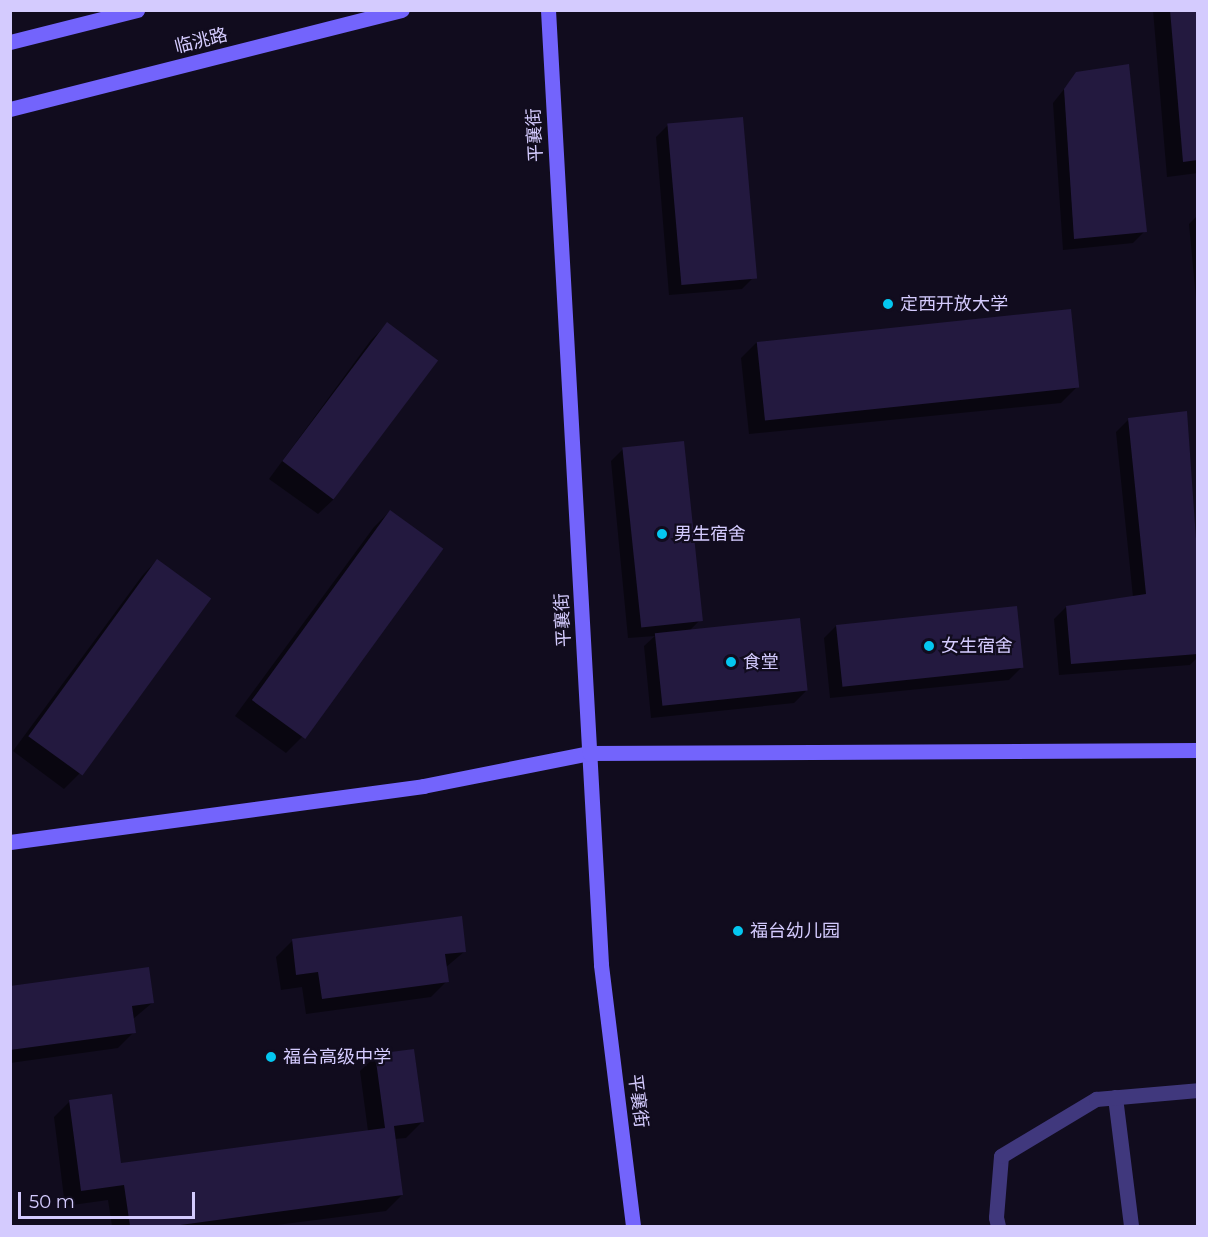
<!DOCTYPE html>
<html>
<head>
<meta charset="utf-8">
<style>
  body { margin:0 }
  #map { position:relative; width:1208px; height:1237px; overflow:hidden; background:#110c1e; font-family:Montserrat,"Noto Sans SC",sans-serif }
  div>[style] { position:absolute }
  .shadow>* { inset:0; background:#0007 }
  .building>* { inset:0; background:#23193f; transform-origin:0 0 }
  .street>* { height:15px; margin:-7.5px; padding:0 7.5px; transform-origin:7.5px; border-radius:7.5px; background:#40387d }
  .secondary>* { height:15px; margin:-7.5px; padding:0 7.5px; transform-origin:7.5px; border-radius:7.5px; background:#7364fc }
  .dots>* { width:16px; height:16px; translate:-50% -50%; box-sizing:border-box; border:3px solid #110c1e; border-radius:50% }
  span { translate:-50% -50%; white-space:nowrap; text-align:center; line-height:1.15; -webkit-text-stroke:4.5px #110c1e; paint-order:stroke }
  .street-label { font-size:18px; color:#d4cbfe }
  .poi-label { font-size:18px; color:#d4cbfe }
  .left { translate:0 -50%; text-align:left }
  .frame { position:absolute; inset:0; border:12px solid #d4cbfe; pointer-events:none }
  .scale { position:absolute; left:18px; top:1192px; width:177px; height:27px; box-sizing:border-box; border:3px solid #d4cbfe; border-top:0; padding-left:8px; font-size:18px; line-height:21px; white-space:nowrap; color:#d4cbfe; -webkit-text-stroke:4px #110c1e; paint-order:stroke }
</style>
</head>
<body>
<div id="map">
  <div class="shadow">
    <i style="clip-path:polygon(1153px 10px,1198px 10px,1198px 173px,1167px 177px)"></i>
    <i style="clip-path:polygon(1077px 73px,1145px 231px,1133px 243px,1063px 250px,1053px 103px)"></i>
    <i style="clip-path:polygon(668px 125px,754px 277px,742px 289px,669px 295px,656px 137px)"></i>
    <i style="clip-path:polygon(1198px 215px,1198px 320px,1189px 224px)"></i>
    <i style="clip-path:polygon(387px 324px,334px 499px,318px 514px,269px 479px,371px 340px)"></i>
    <i style="clip-path:polygon(757px 342px,1077px 387px,1061px 403px,749px 434px,741px 358px)"></i>
    <i style="clip-path:polygon(1128px 420px,1198px 590px,1198px 657px,1190px 665px,1059px 675px,1054px 619px,1066px 607px,1133px 597px,1116px 432px)"></i>
    <i style="clip-path:polygon(623px 449px,700px 620px,689px 631px,806px 691px,794px 703px,651px 718px,644px 646px,655px 636px,628px 638px,611px 461px)"></i>
    <i style="clip-path:polygon(390px 511px,441px 549px,302px 737px,286px 753px,235px 716px,374px 527px)"></i>
    <i style="clip-path:polygon(157px 560px,80px 773px,64px 789px,13px 751px,142px 576px)"></i>
    <i style="clip-path:polygon(836px 626px,1021px 668px,1009px 680px,830px 698px,824px 638px)"></i>
    <i style="clip-path:polygon(292px 941px,465px 951px,445px 968px,447px 981px,431px 997px,306px 1014px,302px 987px,281px 990px,276px 957px)"></i>
    <i style="clip-path:polygon(10px 988px,152px 1003px,133px 1019px,134px 1032px,118px 1048px,10px 1063px)"></i>
    <i style="clip-path:polygon(376px 1056px,422px 1122px,406px 1138px,394px 1139px,402px 1195px,386px 1211px,269px 1226px,112px 1226px,108px 1200px,65px 1206px,54px 1117px,70px 1101px,120px 1165px,368px 1131px,360px 1071px)"></i>
  </div>
  <div class="building">
    <i style="clip-path:polygon(1170px 10px,1198px 10px,1198px 160px,1183px 162px)"></i>
    <i style="clip-path:polygon(1129px 64px,1147px 232px,1074px 239px,1064px 89px,1076px 72px)"></i>
    <i style="left:743px;top:117px;width:162px;height:76px;rotate:85deg"></i>
    <i style="left:1071px;top:309px;width:79px;height:316px;rotate:84deg"></i>
    <i style="left:387px;top:322px;width:64px;height:174px;rotate:37deg"></i>
    <i style="clip-path:polygon(1187px 411px,1198px 567px,1198px 654px,1071px 664px,1066px 606px,1146px 594px,1128px 418px)"></i>
    <i style="left:684px;top:441px;width:181px;height:62px;rotate:84deg"></i>
    <i style="left:390px;top:510px;width:66px;height:235px;rotate:36deg"></i>
    <i style="left:157px;top:559px;width:67px;height:219px;rotate:36deg"></i>
    <i style="left:1017px;top:606px;width:62px;height:182px;rotate:84deg"></i>
    <i style="left:800px;top:618px;width:73px;height:146px;rotate:84deg"></i>
    <i style="clip-path:polygon(462px 916px,466px 952px,445px 954px,449px 982px,322px 999px,318px 972px,296px 975px,292px 939px)"></i>
    <i style="clip-path:polygon(149px 967px,154px 1003px,132px 1006px,136px 1033px,10px 1050px,10px 986px)"></i>
    <i style="clip-path:polygon(414px 1049px,424px 1122px,394px 1126px,403px 1195px,173px 1226px,130px 1226px,124px 1185px,81px 1191px,69px 1100px,112px 1094px,121px 1163px,385px 1128px,375px 1054px)"></i>
  </div>
  <div class="street">
    <i style="left:1115px;top:1097px;width:130px;rotate:82.9deg"></i>
    <i style="left:998px;top:1226px;width:9px;rotate:-103deg"></i>
    <i style="left:996px;top:1217px;width:61px;rotate:-85.3deg"></i>
    <i style="left:1001px;top:1156px;width:111px;rotate:-31deg"></i>
    <i style="left:1096px;top:1099px;width:102px;rotate:-5deg"></i>
  </div>
  <div class="secondary">
    <i style="left:548px;top:10px;width:956px;rotate:86.82deg"></i>
    <i style="left:601px;top:965px;width:263px;rotate:83deg"></i>
    <i style="left:10px;top:42px;width:131px;rotate:-14.1deg"></i>
    <i style="left:10px;top:109px;width:404px;rotate:-14.2deg"></i>
    <i style="left:10px;top:842px;width:417px;rotate:-7.7deg"></i>
    <i style="left:423px;top:786px;width:169px;rotate:-11.2deg"></i>
    <i style="left:589px;top:753px;width:609px;rotate:-0.28deg"></i>
  </div>
  <div class="dots">
    <i style="left:888px;top:304px;background:#04c7f0"></i>
    <i style="left:662px;top:534px;background:#04c7f0"></i>
    <i style="left:929px;top:646px;background:#04c7f0"></i>
    <i style="left:731px;top:662px;background:#04c7f0"></i>
    <i style="left:738px;top:931px;background:#04c7f0"></i>
    <i style="left:271px;top:1057px;background:#04c7f0"></i>
  </div>
  <div class="street-label">
    <span style="left:201px;top:41px;rotate:-14deg">临洮路</span>
    <span style="left:535px;top:135px;rotate:-93deg">平襄街</span>
    <span style="left:563px;top:620px;rotate:-93deg">平襄街</span>
    <span style="left:638px;top:1101px;rotate:83deg">平襄街</span>
  </div>
  <div class="poi-label">
    <span class="left" style="left:900px;top:304px">定西开放大学</span>
    <span class="left" style="left:674px;top:534px">男生宿舍</span>
    <span class="left" style="left:941px;top:646px">女生宿舍</span>
    <span class="left" style="left:743px;top:662px">食堂</span>
    <span class="left" style="left:750px;top:931px">福台幼儿园</span>
    <span class="left" style="left:283px;top:1057px">福台高级中学</span>
  </div>
  <div class="frame"></div>
  <div class="scale">50 m</div>
</div>
</body>
</html>
